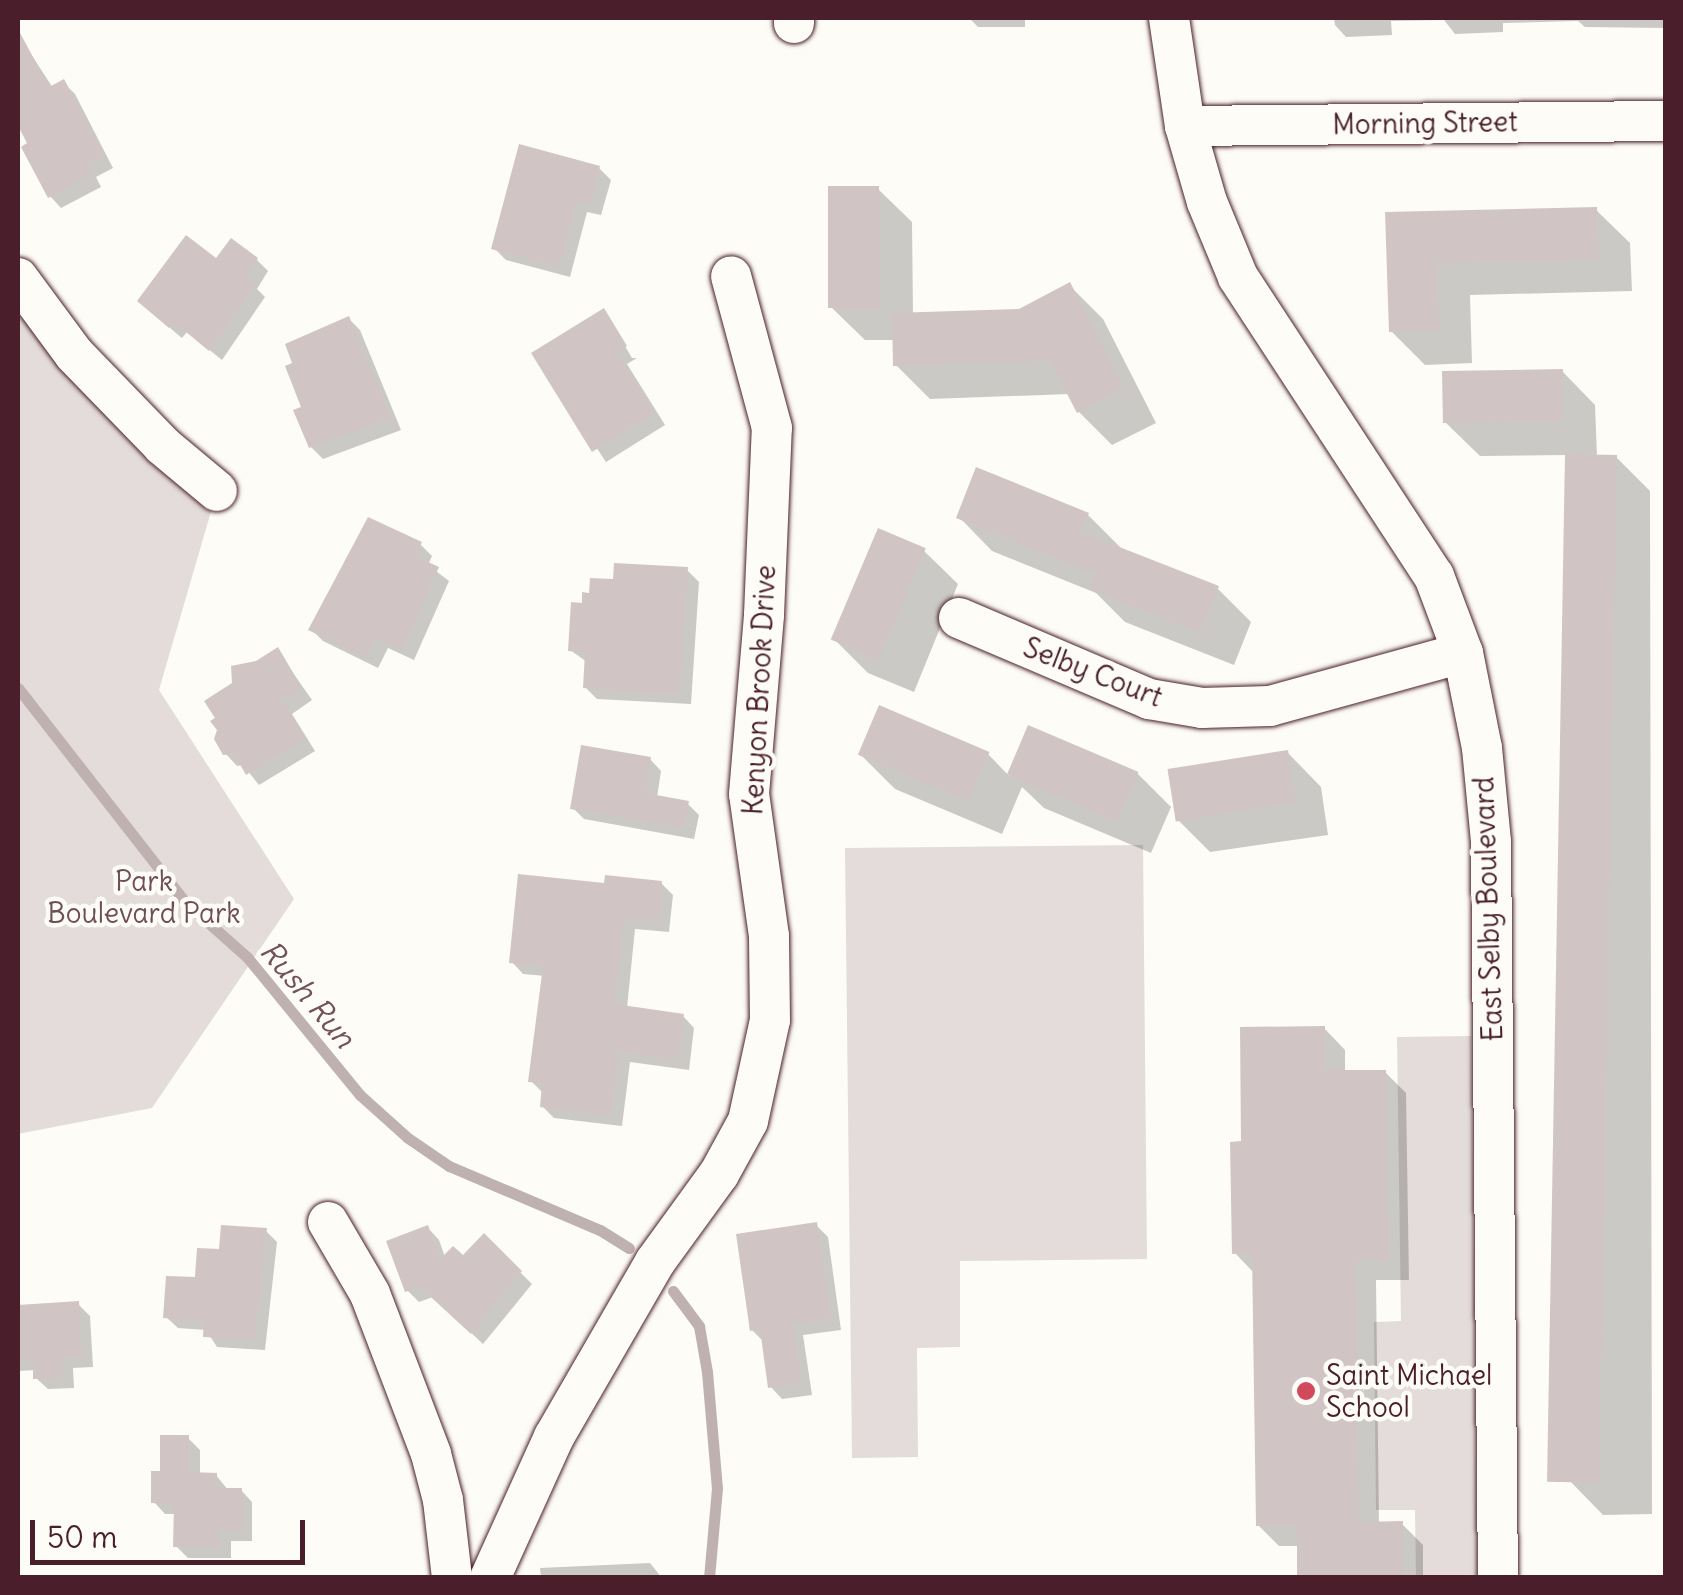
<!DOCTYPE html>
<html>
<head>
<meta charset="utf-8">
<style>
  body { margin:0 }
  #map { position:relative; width:1683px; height:1595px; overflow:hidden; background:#fdfcf7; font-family:Delius,sans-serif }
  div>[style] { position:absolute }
  .green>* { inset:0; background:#e3dcda }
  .shadow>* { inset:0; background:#0003 }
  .stream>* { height:11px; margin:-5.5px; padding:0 5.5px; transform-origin:5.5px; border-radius:5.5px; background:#c0b1b1 }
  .building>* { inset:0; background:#d0c5c4; transform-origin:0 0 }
  .roads { filter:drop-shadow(0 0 2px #4a1f2b) drop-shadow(0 0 2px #4a1f2b) }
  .minor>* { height:40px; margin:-20px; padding:0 20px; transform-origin:20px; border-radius:20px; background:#fdfcf7 }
  .dots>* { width:28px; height:28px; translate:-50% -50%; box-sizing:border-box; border:5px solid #fdfcf7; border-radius:50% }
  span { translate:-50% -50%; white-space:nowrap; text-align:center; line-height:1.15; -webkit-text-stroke:9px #fdfcf7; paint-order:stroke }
  .street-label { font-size:28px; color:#4a1f2b }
  .park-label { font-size:28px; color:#704e57 }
  .poi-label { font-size:28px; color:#4a1f2b }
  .left { translate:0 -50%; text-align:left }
  .water-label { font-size:30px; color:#73525a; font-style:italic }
  .frame { position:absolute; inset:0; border:20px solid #4a1f2b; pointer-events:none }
  .scale { position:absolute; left:30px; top:1520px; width:275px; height:45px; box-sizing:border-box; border:5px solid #4a1f2b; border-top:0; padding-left:12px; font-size:30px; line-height:35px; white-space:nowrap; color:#4a1f2b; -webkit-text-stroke:8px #fdfcf7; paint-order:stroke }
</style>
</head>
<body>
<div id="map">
  <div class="green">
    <i style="clip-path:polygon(18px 275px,217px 491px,159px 690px,294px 899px,152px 1108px,18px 1134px)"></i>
    <i style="clip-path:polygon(1143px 845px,1147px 1259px,960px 1261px,960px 1347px,917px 1348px,918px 1457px,852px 1458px,845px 848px)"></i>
    <i style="clip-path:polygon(1471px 1036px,1477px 1577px,1416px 1577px,1415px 1510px,1376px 1510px,1374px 1322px,1401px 1321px,1397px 1037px)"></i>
  </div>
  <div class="shadow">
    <i style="clip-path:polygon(969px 18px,1025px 18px,1025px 27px,978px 27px)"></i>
    <i style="clip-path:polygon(1334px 18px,1666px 18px,1666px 28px,1585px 27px,1578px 21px,1503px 23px,1503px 32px,1455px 34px,1444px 20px,1391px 21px,1392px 35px,1346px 37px,1335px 25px)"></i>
    <i style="clip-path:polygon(18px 34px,53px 88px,63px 82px,75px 94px,113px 168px,96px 177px,101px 187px,61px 208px,50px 196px,18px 122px)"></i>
    <i style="clip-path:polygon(599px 168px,611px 180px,601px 215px,587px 212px,570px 277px,506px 260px,494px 248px)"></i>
    <i style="clip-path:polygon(878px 189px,912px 222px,913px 315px,1020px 311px,1070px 286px,1103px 319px,1156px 423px,1112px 445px,1079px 412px,1070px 394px,930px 399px,896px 365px,895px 340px,865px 340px,831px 307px)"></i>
    <i style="clip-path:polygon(1596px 210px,1630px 243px,1632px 291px,1470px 295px,1472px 363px,1425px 365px,1391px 331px,1387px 214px)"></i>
    <i style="clip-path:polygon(256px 259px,268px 271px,257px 289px,265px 297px,222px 360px,187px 332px,182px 338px,152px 313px,216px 261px)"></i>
    <i style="clip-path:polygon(604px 311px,632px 358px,637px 358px,627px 364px,665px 425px,606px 462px,534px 354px)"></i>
    <i style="clip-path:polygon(349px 319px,360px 330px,401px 430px,323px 459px,311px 447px,304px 408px)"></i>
    <i style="clip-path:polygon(1562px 371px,1595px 405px,1597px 457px,1616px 457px,1650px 491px,1652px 1514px,1603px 1515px,1570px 1481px,1568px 455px,1480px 456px,1446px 423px)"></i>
    <i style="clip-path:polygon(1088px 515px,1121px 548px,1217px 588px,1251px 622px,1234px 665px,1125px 622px,1096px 593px,992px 551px,959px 517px)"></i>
    <i style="clip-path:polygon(369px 520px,421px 545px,432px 556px,428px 565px,449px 581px,414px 660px,388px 648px,378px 668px,323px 641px,312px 630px)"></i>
    <i style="clip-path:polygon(924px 551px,958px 584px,914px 692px,868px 673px,834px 639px)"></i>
    <i style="clip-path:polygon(687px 570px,699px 582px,691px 704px,597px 699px,585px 687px,587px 662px,570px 650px,584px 605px)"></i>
    <i style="clip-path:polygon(277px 650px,312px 700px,292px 714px,315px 751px,259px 785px,243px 765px,237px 766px,225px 753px,234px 684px)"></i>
    <i style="clip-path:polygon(1288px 753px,1321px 787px,1328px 835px,1210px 852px,1176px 818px)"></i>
    <i style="clip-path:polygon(988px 754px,1009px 776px,1137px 773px,1171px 807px,1151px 853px,1044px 808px,1022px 787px,1002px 834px,895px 789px,861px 755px)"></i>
    <i style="clip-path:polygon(650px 759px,661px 771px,657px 798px,687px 803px,699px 815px,694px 839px,584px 819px,573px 808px)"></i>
    <i style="clip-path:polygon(661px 883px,673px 895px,669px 932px,635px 929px,627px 1008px,683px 1016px,694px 1028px,689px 1070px,630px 1062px,622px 1126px,554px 1118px,542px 1106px,544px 1094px,531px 1081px,545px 976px,523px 974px,512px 962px,606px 885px)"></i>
    <i style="clip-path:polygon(1324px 1028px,1345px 1050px,1345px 1072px,1385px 1072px,1406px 1093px,1409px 1280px,1376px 1280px,1379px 1524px,1402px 1524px,1423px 1545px,1423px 1578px,1300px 1578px,1299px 1546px,1279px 1546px,1258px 1525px,1255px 1274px,1234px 1252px,1244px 1143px)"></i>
    <i style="clip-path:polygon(816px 1225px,828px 1237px,841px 1330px,803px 1335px,812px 1395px,782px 1399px,771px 1387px,764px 1342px,752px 1330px)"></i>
    <i style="clip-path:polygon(428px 1228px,439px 1240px,445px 1257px,463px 1259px,484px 1237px,532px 1284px,483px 1344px,433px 1297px,419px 1302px,408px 1291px)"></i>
    <i style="clip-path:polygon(265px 1230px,277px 1242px,265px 1350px,217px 1347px,206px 1330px,178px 1328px,166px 1317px,222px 1252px)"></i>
    <i style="clip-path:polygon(78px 1304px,90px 1316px,93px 1367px,73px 1368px,74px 1388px,48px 1389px,36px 1378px,36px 1370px,18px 1371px,18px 1307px)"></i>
    <i style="clip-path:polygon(188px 1438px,200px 1450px,200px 1475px,216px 1475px,228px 1490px,241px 1490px,252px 1502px,252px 1541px,231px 1541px,231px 1558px,188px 1558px,176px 1546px,177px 1514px,165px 1514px,154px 1502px,162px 1473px)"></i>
    <i style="clip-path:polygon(650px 1563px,662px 1578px,541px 1578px,540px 1568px)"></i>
  </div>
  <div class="stream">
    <i style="left:18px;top:688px;width:271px;rotate:52deg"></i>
    <i style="left:185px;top:902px;width:83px;rotate:41.6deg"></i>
    <i style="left:247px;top:957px;width:178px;rotate:50.7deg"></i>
    <i style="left:360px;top:1095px;width:64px;rotate:41.9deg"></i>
    <i style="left:408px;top:1138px;width:50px;rotate:34.3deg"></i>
    <i style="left:449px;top:1166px;width:164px;rotate:23deg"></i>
    <i style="left:600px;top:1230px;width:34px;rotate:32deg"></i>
    <i style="left:673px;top:1291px;width:44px;rotate:53.4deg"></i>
    <i style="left:699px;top:1326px;width:47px;rotate:80.1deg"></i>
    <i style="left:707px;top:1372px;width:116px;rotate:85.1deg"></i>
    <i style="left:717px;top:1488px;width:90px;rotate:95.1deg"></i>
  </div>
  <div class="building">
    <i style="clip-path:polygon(18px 29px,49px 87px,64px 79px,104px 155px,86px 165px,92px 174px,48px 198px,21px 147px,27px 143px,18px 126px)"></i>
    <i style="clip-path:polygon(519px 144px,600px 166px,590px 205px,576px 202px,559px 267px,491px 249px)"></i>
    <i style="left:828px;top:186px;width:51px;height:122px"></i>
    <i style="clip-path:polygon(1597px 207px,1599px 259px,1437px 263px,1439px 331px,1389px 332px,1385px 212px)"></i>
    <i style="clip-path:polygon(186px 235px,216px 258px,231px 238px,258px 258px,246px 277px,256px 283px,209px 351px,174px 322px,169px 328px,137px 301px)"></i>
    <i style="clip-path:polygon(1070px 282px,1124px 388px,1077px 413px,1050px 361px,893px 366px,892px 313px,1019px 309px)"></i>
    <i style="clip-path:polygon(604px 308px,627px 346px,617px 352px,655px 413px,592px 452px,531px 353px)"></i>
    <i style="clip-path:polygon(349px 316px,391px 418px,309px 448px,293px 410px,301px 407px,285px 366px,292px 363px,285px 344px)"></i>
    <i style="left:1563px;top:369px;width:52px;height:121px;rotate:89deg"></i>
    <i style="left:1565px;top:454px;width:52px;height:1028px;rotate:1deg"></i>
    <i style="clip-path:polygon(976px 467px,1089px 513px,1081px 532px,1219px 586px,1200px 633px,1089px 589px,1095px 574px,956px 518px)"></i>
    <i style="clip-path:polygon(368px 517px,422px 542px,415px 556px,439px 567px,402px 650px,376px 638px,366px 658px,308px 630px)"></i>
    <i style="left:878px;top:528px;width:52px;height:121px;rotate:23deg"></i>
    <i style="clip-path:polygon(614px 563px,688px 567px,680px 694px,583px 688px,585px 652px,568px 651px,571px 602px,582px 603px,582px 592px,589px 593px,590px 578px,613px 579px)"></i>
    <i style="clip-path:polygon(278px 647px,302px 688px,282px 701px,306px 739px,246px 775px,234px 754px,223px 755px,214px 739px,217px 730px,210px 721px,215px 718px,204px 701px,232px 683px,231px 666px,256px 661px)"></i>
    <i style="left:879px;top:705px;width:120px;height:54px;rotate:23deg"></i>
    <i style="left:1028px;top:725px;width:120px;height:54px;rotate:23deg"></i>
    <i style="clip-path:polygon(581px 745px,651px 757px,645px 793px,689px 801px,683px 828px,570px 809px)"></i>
    <i style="left:1288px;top:750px;width:53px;height:122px;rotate:81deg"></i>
    <i style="clip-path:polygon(518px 874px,604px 883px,605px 875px,662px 881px,658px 922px,624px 919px,615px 1004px,684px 1014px,678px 1059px,619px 1052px,611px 1116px,540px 1107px,542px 1083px,528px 1082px,543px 966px,509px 963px)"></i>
    <i style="clip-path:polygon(1325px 1026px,1325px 1070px,1386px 1070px,1389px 1260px,1356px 1260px,1359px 1522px,1403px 1521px,1403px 1578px,1297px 1578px,1297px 1525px,1256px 1526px,1252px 1253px,1232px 1254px,1230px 1142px,1241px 1141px,1240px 1027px)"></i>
    <i style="clip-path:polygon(817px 1222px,831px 1319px,793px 1324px,802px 1383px,768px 1388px,760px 1329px,750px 1331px,736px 1234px)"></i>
    <i style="clip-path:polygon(221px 1225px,267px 1228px,254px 1340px,203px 1337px,204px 1320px,163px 1318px,166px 1276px,195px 1277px,197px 1248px,219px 1249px)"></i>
    <i style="clip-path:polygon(428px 1225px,440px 1259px,453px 1246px,463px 1255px,484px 1233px,522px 1271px,471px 1334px,420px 1287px,405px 1292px,386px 1241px)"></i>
    <i style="clip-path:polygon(79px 1301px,82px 1356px,62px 1357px,63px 1377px,33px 1379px,33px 1359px,18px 1360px,18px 1305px)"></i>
    <i style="clip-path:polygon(160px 1435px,189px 1435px,189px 1472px,217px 1473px,217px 1488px,242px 1488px,242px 1530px,220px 1530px,220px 1547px,173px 1547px,174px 1504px,151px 1503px,151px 1471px,160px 1471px)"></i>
  </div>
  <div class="roads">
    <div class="minor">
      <i style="left:794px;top:18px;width:5px;rotate:90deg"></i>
      <i style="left:1169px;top:18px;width:109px;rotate:81.6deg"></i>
      <i style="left:1185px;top:126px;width:79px;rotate:73.9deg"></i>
      <i style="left:1207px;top:202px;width:81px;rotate:67.5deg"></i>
      <i style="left:1238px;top:277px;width:358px;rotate:56.8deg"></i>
      <i style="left:1434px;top:576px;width:82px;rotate:69.4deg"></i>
      <i style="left:1463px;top:653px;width:97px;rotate:78.7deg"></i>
      <i style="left:1482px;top:748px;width:94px;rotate:84.5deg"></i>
      <i style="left:1491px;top:842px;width:736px;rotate:89.46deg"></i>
      <i style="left:1185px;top:126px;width:481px;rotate:-0.6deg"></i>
      <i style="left:18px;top:278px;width:94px;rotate:53.6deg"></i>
      <i style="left:74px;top:354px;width:128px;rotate:45.9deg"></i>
      <i style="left:163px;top:446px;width:70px;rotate:39.8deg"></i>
      <i style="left:959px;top:618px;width:207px;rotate:23.1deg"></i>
      <i style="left:1149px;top:699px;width:54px;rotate:9.6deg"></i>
      <i style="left:1202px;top:708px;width:68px;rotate:-1.7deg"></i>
      <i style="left:1270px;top:706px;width:200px;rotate:-15.4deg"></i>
      <i style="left:328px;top:1222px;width:83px;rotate:59.7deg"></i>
      <i style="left:370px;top:1294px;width:171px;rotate:69.1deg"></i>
      <i style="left:431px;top:1454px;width:48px;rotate:75.4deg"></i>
      <i style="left:443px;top:1500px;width:79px;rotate:83.4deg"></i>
      <i style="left:490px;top:1578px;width:155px;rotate:-65.6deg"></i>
      <i style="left:554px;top:1437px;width:202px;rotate:-60deg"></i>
      <i style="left:655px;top:1262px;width:109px;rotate:-54deg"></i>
      <i style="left:719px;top:1174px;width:60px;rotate:-61.3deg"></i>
      <i style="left:748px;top:1121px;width:103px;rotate:-77.7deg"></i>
      <i style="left:770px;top:1020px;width:84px;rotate:-90.7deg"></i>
      <i style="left:769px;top:936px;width:143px;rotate:-98deg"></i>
      <i style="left:749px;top:794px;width:180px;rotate:-85.2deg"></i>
      <i style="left:764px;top:615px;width:187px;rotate:-87.6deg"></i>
      <i style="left:772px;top:428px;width:157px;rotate:-105.1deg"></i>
    </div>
  </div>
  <div class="dots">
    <i style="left:1306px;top:1391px;background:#d1495b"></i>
  </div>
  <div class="street-label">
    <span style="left:1425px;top:123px;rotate:-1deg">Morning Street</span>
    <span style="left:1093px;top:672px;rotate:21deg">Selby Court</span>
    <span style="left:759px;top:690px;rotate:-87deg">Kenyon Brook Drive</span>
    <span style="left:1488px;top:909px;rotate:-92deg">East Selby Boulevard</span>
  </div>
  <div class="park-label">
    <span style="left:144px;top:897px">Park<br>Boulevard Park</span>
  </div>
  <div class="poi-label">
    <span class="left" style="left:1326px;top:1391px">Saint Michael<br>School</span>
  </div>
  <div class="water-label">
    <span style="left:308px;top:994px;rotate:50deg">Rush Run</span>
  </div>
  <div class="frame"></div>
  <div class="scale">50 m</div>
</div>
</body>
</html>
